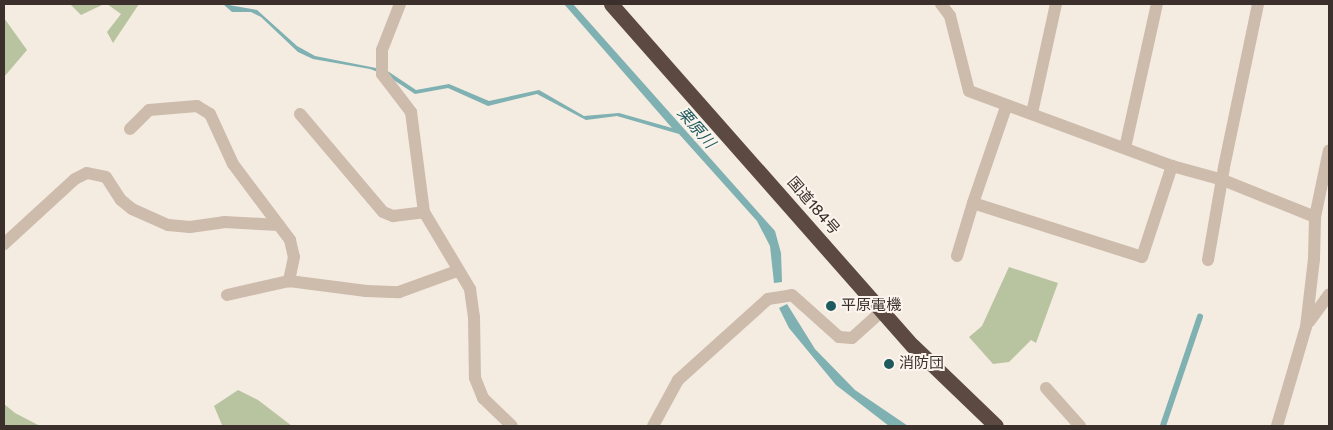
<!DOCTYPE html>
<html>
<head>
<meta charset="utf-8">
<style>
  body { margin:0 }
  #map { position:relative; width:1333px; height:430px; overflow:hidden; background:#f4ebe1; font-family:Rubik,"Noto Sans JP",sans-serif }
  div>[style] { position:absolute }
  .green>* { inset:0; background:#b8c4a0 }
  .water>* { inset:0; background:#7fb0b2 }
  .stream>* { height:5.5px; margin:-2.75px; padding:0 2.75px; transform-origin:2.75px; border-radius:2.75px; background:#7fb0b2 }
  .street>* { height:12px; margin:-6px; padding:0 6px; transform-origin:6px; border-radius:6px; background:#cdbbac }
  .highway>* { height:15px; margin:-7.5px; padding:0 7.5px; transform-origin:7.5px; border-radius:7.5px; background:#5c4a42 }
  .dots>* { width:14px; height:14px; translate:-50% -50%; box-sizing:border-box; border:2px solid #fbf5ee; border-radius:50% }
  span { translate:-50% -50%; white-space:nowrap; text-align:center; line-height:1.15; -webkit-text-stroke:4px #fbf5ee; paint-order:stroke }
  .street-label { font-size:15px; color:#3b302b }
  .poi-label { font-size:15px; color:#3b302b }
  .left { translate:0 -50%; text-align:left }
  .water-label { font-size:16px; color:#1f5a5e; font-style:italic }
  .frame { position:absolute; inset:0; border:5px solid #3b302b; pointer-events:none }
</style>
</head>
<body>
<div id="map">
  <div class="green">
    <i style="clip-path:polygon(70px 4px,104px 4px,81px 15px)"></i>
    <i style="clip-path:polygon(107px 4px,139px 4px,113px 43px,107px 32px,121px 14px)"></i>
    <i style="clip-path:polygon(4px 18px,27px 50px,4px 77px)"></i>
    <i style="clip-path:polygon(1009px 267px,1058px 283px,1036px 343px,1031px 340px,1009px 362px,993px 364px,969px 337px,982px 326px)"></i>
    <i style="clip-path:polygon(238px 390px,258px 400px,292px 426px,222px 425px,214px 406px)"></i>
    <i style="clip-path:polygon(4px 404px,15px 413px,40px 426px,4px 426px)"></i>
  </div>
  <div class="water">
    <i style="clip-path:polygon(223px 4px,257px 10px,297px 46px,315px 56px,386px 70px,416px 90px,449px 84px,489px 101px,539px 90px,584px 116px,619px 113px,672px 128px,564px 4px,573px 4px,775px 231px,781px 253px,782px 282px,774px 283px,770px 246px,757px 221px,679px 134px,617px 116px,586px 120px,537px 94px,488px 106px,448px 88px,415px 94px,386px 75px,370px 69px,313px 59px,298px 52px,261px 17px,251px 12px,232px 12px)"></i>
    <i style="clip-path:polygon(787px 304px,815px 349px,855px 390px,908px 426px,889px 426px,836px 385px,789px 328px,779px 308px)"></i>
  </div>
  <div class="stream">
    <i style="left:1163px;top:426px;width:115px;rotate:-71.3deg"></i>
  </div>
  <div class="street">
    <i style="left:400px;top:4px;width:49px;rotate:111.4deg"></i>
    <i style="left:382px;top:50px;width:24px;rotate:90deg"></i>
    <i style="left:382px;top:74px;width:48px;rotate:52.7deg"></i>
    <i style="left:411px;top:112px;width:101px;rotate:82.6deg"></i>
    <i style="left:424px;top:212px;width:90px;rotate:59.1deg"></i>
    <i style="left:470px;top:289px;width:28px;rotate:82deg"></i>
    <i style="left:474px;top:317px;width:61px;rotate:89.1deg"></i>
    <i style="left:475px;top:378px;width:22px;rotate:68deg"></i>
    <i style="left:483px;top:398px;width:40px;rotate:44deg"></i>
    <i style="left:941px;top:4px;width:15px;rotate:53deg"></i>
    <i style="left:950px;top:16px;width:77px;rotate:75.8deg"></i>
    <i style="left:969px;top:91px;width:216px;rotate:20.3deg"></i>
    <i style="left:1172px;top:166px;width:53px;rotate:15.4deg"></i>
    <i style="left:1223px;top:180px;width:99px;rotate:21.9deg"></i>
    <i style="left:1006px;top:107px;width:102px;rotate:109deg"></i>
    <i style="left:973px;top:203px;width:177px;rotate:17.7deg"></i>
    <i style="left:1142px;top:257px;width:96px;rotate:-71.8deg"></i>
    <i style="left:1032px;top:113px;width:112px;rotate:-77.6deg"></i>
    <i style="left:300px;top:114px;width:128px;rotate:49.7deg"></i>
    <i style="left:383px;top:212px;width:11px;rotate:22deg"></i>
    <i style="left:393px;top:216px;width:31px;rotate:-7deg"></i>
    <i style="left:130px;top:129px;width:27px;rotate:-45deg"></i>
    <i style="left:149px;top:110px;width:48px;rotate:-4.8deg"></i>
    <i style="left:197px;top:106px;width:15px;rotate:32deg"></i>
    <i style="left:210px;top:114px;width:55px;rotate:65.3deg"></i>
    <i style="left:233px;top:164px;width:95px;rotate:53.1deg"></i>
    <i style="left:290px;top:240px;width:17px;rotate:77deg"></i>
    <i style="left:294px;top:257px;width:25px;rotate:102deg"></i>
    <i style="left:1125px;top:148px;width:148px;rotate:-77.5deg"></i>
    <i style="left:4px;top:244px;width:96px;rotate:-42.5deg"></i>
    <i style="left:75px;top:179px;width:13px;rotate:-27deg"></i>
    <i style="left:87px;top:173px;width:19px;rotate:12deg"></i>
    <i style="left:106px;top:177px;width:27px;rotate:57deg"></i>
    <i style="left:121px;top:200px;width:14px;rotate:39deg"></i>
    <i style="left:132px;top:209px;width:39px;rotate:24deg"></i>
    <i style="left:168px;top:225px;width:22px;rotate:5deg"></i>
    <i style="left:190px;top:227px;width:34px;rotate:-8deg"></i>
    <i style="left:224px;top:222px;width:55px;rotate:3.1deg"></i>
    <i style="left:957px;top:256px;width:55px;rotate:-73.2deg"></i>
    <i style="left:1208px;top:260px;width:94px;rotate:-80.2deg"></i>
    <i style="left:1224px;top:167px;width:167px;rotate:-78.2deg"></i>
    <i style="left:227px;top:295px;width:64px;rotate:-12.7deg"></i>
    <i style="left:289px;top:281px;width:78px;rotate:7.4deg"></i>
    <i style="left:366px;top:291px;width:33px;rotate:2deg"></i>
    <i style="left:399px;top:292px;width:62px;rotate:-19.9deg"></i>
    <i style="left:1309px;top:322px;width:34px;rotate:-54deg"></i>
    <i style="left:1046px;top:388px;width:51px;rotate:48.2deg"></i>
    <i style="left:653px;top:426px;width:52px;rotate:-61.5deg"></i>
    <i style="left:678px;top:380px;width:121px;rotate:-42deg"></i>
    <i style="left:768px;top:299px;width:24px;rotate:-9deg"></i>
    <i style="left:792px;top:295px;width:63px;rotate:41.8deg"></i>
    <i style="left:839px;top:337px;width:13px;rotate:4deg"></i>
    <i style="left:852px;top:338px;width:40px;rotate:-42deg"></i>
    <i style="left:1277px;top:426px;width:103px;rotate:-73.7deg"></i>
    <i style="left:1306px;top:327px;width:68px;rotate:-83.3deg"></i>
    <i style="left:1314px;top:259px;width:42px;rotate:-88.6deg"></i>
    <i style="left:1315px;top:217px;width:68px;rotate:-78.2deg"></i>
  </div>
  <div class="highway">
    <i style="left:611px;top:4px;width:456px;rotate:48.6deg"></i>
    <i style="left:913px;top:346px;width:115px;rotate:43.9deg"></i>
  </div>
  <div class="dots">
    <i style="left:831px;top:306px;background:#1f5a5e"></i>
    <i style="left:889px;top:364px;background:#1f5a5e"></i>
  </div>
  <div class="street-label">
    <span style="left:813px;top:206px;rotate:49deg">国道184号</span>
  </div>
  <div class="poi-label">
    <span class="left" style="left:841px;top:306px">平原電機</span>
    <span class="left" style="left:899px;top:364px">消防団</span>
  </div>
  <div class="water-label">
    <span style="left:696px;top:128px;rotate:49deg">栗原川</span>
  </div>
  <div class="frame"></div>
</div>
</body>
</html>
